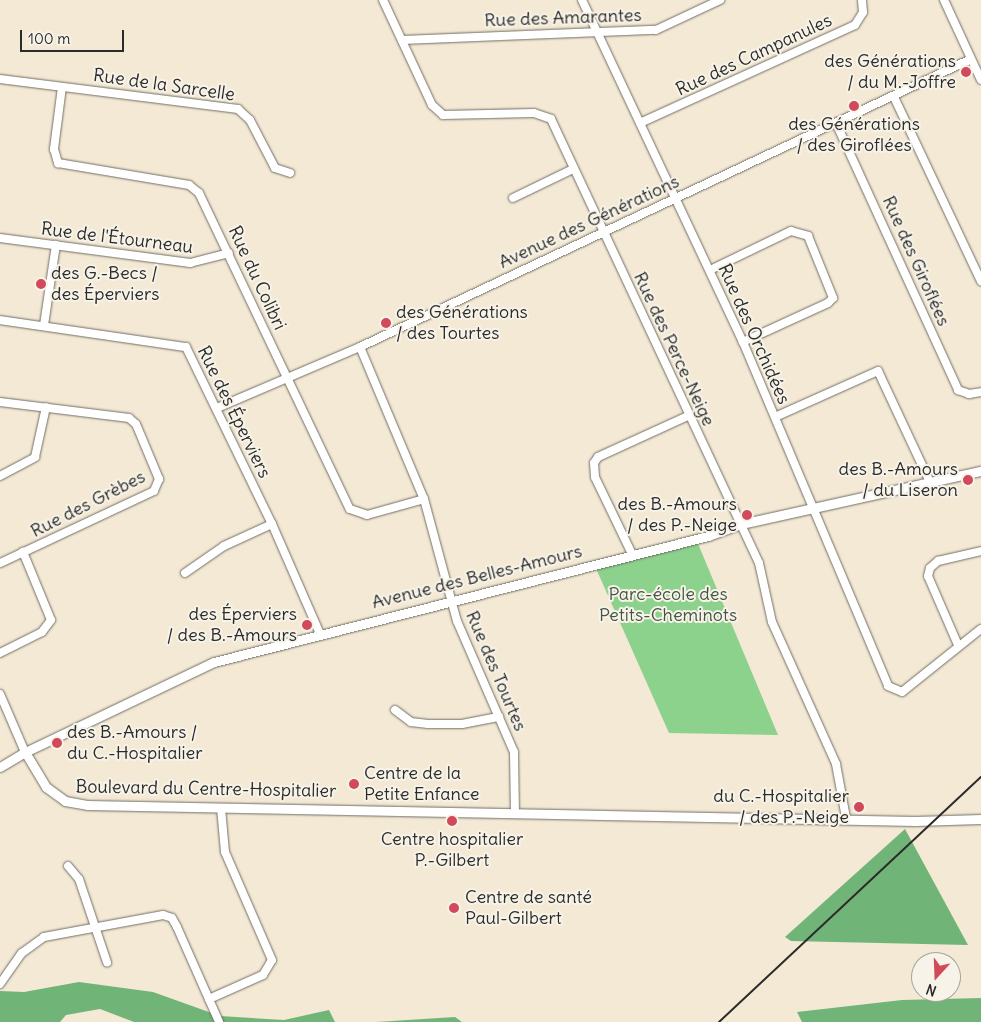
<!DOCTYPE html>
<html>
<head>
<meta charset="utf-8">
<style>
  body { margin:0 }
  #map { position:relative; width:981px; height:1022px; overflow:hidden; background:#f3e9d4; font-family:Delius,sans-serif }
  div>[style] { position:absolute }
  .green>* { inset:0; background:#8cd28d }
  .forest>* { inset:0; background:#71b478 }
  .roads { filter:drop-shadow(0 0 1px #716e66) drop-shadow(0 0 1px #716e66) }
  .minor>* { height:8px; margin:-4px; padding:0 4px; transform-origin:4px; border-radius:4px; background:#fff }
  .tertiary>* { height:9px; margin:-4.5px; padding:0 4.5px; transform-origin:4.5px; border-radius:4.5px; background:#fff }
  .rail>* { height:2px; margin:-1px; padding:0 1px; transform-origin:1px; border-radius:1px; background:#2b2b2b }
  .dots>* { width:14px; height:14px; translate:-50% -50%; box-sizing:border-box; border:2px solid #f7f3e8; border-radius:50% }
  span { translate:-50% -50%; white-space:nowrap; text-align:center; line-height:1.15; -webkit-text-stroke:4px #f7f3e8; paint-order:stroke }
  .street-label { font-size:18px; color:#2b2b2b }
  .poi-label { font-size:18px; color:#2b2b2b }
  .right { translate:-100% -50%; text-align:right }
  .left { translate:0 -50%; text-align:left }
  .park-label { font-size:18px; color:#435544 }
  .north { position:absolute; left:911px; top:952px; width:50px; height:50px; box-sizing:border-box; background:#f7f3e8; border:1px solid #a5a39c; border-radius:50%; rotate:200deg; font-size:14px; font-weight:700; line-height:20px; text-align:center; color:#2b2b2b }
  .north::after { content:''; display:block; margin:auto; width:18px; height:22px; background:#d1495b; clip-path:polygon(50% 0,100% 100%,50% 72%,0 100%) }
  .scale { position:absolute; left:20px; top:30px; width:104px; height:22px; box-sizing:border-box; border:2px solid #2b2b2b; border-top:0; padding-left:6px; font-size:15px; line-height:18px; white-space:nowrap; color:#2b2b2b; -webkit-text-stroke:4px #f7f3e8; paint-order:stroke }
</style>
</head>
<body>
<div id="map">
  <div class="green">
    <i style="clip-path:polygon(696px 539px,778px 735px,669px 733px,594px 564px)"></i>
  </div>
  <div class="forest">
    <i style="clip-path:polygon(905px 829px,968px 945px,791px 941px,785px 937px)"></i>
    <i style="clip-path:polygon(79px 982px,153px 992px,220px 1016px,284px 1020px,329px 1010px,335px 1022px,339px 1022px,134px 1022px,100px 1009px,66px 1015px,60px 1022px,0 1022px,0 991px,24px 992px)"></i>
    <i style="clip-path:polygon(981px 998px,981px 1022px,802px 1022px,797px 1012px,902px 1000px)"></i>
    <i style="clip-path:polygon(455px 1017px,462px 1022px,376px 1022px)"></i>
  </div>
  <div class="roads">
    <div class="minor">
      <i style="left:383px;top:0;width:116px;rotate:65deg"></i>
      <i style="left:432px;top:105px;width:15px;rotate:42deg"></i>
      <i style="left:443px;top:115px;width:91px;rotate:-1.3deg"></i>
      <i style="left:534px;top:113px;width:18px;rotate:19deg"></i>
      <i style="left:551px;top:119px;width:490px;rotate:64.9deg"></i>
      <i style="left:759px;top:563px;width:60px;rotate:77.6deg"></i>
      <i style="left:772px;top:622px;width:156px;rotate:65.7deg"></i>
      <i style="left:836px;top:764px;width:55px;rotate:79.5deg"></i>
      <i style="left:582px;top:0;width:378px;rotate:64.8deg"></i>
      <i style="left:743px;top:342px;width:373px;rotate:67.1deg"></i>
      <i style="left:888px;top:686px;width:15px;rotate:23deg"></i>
      <i style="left:902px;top:692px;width:101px;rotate:-38.6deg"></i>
      <i style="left:944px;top:0;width:88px;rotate:65.2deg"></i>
      <i style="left:402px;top:40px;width:254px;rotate:-2.3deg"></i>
      <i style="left:656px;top:30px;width:71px;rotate:-25.1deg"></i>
      <i style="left:0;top:79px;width:240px;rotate:7.2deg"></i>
      <i style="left:238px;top:109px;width:16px;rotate:43deg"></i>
      <i style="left:250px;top:120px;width:54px;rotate:62.5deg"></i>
      <i style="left:275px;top:168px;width:16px;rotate:18deg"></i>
      <i style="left:62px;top:87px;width:63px;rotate:97.4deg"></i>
      <i style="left:54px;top:149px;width:15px;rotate:74deg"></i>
      <i style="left:58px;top:163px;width:133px;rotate:9.5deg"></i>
      <i style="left:189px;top:185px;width:13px;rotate:39deg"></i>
      <i style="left:199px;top:193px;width:350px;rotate:64.5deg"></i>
      <i style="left:350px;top:509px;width:18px;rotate:19deg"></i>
      <i style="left:367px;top:515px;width:59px;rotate:-15.7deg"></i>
      <i style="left:894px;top:97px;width:204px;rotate:64.7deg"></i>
      <i style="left:640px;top:123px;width:236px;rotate:-24.5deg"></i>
      <i style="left:855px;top:25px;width:15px;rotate:-58deg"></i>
      <i style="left:863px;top:12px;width:12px;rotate:-95deg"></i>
      <i style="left:836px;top:123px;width:294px;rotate:65.4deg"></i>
      <i style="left:958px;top:390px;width:12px;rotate:20deg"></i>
      <i style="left:969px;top:394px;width:12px;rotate:-9deg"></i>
      <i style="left:513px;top:198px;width:67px;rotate:-25.8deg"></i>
      <i style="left:0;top:238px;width:192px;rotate:7.5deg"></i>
      <i style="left:190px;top:263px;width:40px;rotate:-14.4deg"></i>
      <i style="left:710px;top:270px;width:90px;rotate:-25.7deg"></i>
      <i style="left:791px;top:231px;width:18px;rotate:16deg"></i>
      <i style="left:808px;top:236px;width:67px;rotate:68deg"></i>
      <i style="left:833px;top:298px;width:7px;rotate:135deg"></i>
      <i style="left:828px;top:303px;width:94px;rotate:155.4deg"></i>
      <i style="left:0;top:320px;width:188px;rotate:8.3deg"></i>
      <i style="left:186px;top:347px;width:197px;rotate:64.1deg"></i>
      <i style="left:272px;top:524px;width:120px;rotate:66.4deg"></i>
      <i style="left:44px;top:325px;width:81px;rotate:-81.5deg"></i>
      <i style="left:360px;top:347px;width:165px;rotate:67.2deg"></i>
      <i style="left:424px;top:499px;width:126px;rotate:74.9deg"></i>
      <i style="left:457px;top:621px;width:143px;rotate:66.5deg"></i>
      <i style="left:514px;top:752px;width:61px;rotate:89.1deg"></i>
      <i style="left:0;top:402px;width:130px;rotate:7.1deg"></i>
      <i style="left:129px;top:418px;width:9px;rotate:41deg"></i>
      <i style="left:136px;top:424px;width:60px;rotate:67.3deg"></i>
      <i style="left:159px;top:479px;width:13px;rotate:113deg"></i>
      <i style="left:154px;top:491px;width:170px;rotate:154.9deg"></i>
      <i style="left:217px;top:408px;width:155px;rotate:-23.1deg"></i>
      <i style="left:360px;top:347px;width:675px;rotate:-25.24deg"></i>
      <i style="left:775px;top:417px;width:113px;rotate:-24.1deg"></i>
      <i style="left:878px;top:371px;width:125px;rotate:64.9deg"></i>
      <i style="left:0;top:476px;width:40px;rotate:-28deg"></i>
      <i style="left:35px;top:457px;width:51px;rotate:-77.6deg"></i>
      <i style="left:632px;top:554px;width:85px;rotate:-115.7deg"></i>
      <i style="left:595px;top:477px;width:14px;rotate:-94deg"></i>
      <i style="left:594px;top:463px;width:7px;rotate:-56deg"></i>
      <i style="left:598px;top:457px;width:99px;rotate:-24.5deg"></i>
      <i style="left:185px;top:573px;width:47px;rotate:-34.7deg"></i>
      <i style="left:224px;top:546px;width:53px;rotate:-24.6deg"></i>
      <i style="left:958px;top:645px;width:75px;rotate:-113.5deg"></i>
      <i style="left:928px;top:576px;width:8px;rotate:-76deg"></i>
      <i style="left:930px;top:568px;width:11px;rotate:-41deg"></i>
      <i style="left:938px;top:561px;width:44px;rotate:-13.1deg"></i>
      <i style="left:0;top:653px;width:47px;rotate:-26.6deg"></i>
      <i style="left:42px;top:632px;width:15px;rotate:-53deg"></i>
      <i style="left:51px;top:620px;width:74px;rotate:-112.4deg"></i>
      <i style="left:0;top:694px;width:63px;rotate:66.7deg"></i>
      <i style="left:395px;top:710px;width:20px;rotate:37deg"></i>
      <i style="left:411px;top:722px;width:17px;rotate:7deg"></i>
      <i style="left:428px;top:724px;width:34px"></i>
      <i style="left:462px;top:724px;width:38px;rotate:-11deg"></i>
      <i style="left:68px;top:866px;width:17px;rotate:50deg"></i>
      <i style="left:79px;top:879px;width:88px;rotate:71.4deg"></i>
      <i style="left:0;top:984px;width:38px;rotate:-55deg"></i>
      <i style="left:22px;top:953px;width:27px;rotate:-36deg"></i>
      <i style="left:44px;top:937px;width:121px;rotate:-10.5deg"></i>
      <i style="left:163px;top:915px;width:9px;rotate:18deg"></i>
      <i style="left:172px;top:918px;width:10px;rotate:61deg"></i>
      <i style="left:177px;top:927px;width:104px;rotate:66.1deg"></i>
      <i style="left:209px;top:999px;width:59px;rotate:-24deg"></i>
      <i style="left:263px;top:975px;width:17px;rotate:-59deg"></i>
      <i style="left:272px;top:960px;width:118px;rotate:-113.5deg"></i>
      <i style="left:225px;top:852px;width:44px;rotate:-95.2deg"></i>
    </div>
    <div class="tertiary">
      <i style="left:25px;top:752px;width:41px;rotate:59deg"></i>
      <i style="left:46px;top:787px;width:24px;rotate:36deg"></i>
      <i style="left:65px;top:801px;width:22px;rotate:10deg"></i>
      <i style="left:87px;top:805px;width:828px;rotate:1.11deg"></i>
      <i style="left:915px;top:821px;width:66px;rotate:-1.7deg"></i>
      <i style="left:0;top:767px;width:29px;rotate:-31deg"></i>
      <i style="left:25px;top:752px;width:209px;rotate:-25.5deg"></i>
      <i style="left:214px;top:662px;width:510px;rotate:-14.31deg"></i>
      <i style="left:708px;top:536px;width:35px;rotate:-20deg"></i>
      <i style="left:741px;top:524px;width:246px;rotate:-12.5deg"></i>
    </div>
  </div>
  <div class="rail">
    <i style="left:719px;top:1022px;width:359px;rotate:-43.1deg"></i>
  </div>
  <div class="dots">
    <i style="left:966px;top:72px;background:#d1495b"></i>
    <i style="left:854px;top:106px;background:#d1495b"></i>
    <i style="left:41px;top:284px;background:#d1495b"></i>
    <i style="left:386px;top:323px;background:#d1495b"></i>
    <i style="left:968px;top:480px;background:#d1495b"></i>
    <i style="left:747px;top:515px;background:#d1495b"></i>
    <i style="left:307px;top:625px;background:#d1495b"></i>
    <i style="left:57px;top:743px;background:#d1495b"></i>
    <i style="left:354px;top:784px;background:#d1495b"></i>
    <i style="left:859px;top:807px;background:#d1495b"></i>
    <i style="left:452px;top:821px;background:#d1495b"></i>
    <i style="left:454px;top:908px;background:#d1495b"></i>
  </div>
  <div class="street-label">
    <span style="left:563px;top:18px;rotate:-2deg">Rue des Amarantes</span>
    <span style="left:754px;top:55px;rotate:-25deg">Rue des Campanules</span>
    <span style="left:164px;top:85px;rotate:8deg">Rue de la Sarcelle</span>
    <span style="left:589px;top:222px;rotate:-25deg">Avenue des Générations</span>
    <span style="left:117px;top:238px;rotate:7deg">Rue de l'Étourneau</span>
    <span style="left:916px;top:261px;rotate:66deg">Rue des Giroflées</span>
    <span style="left:257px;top:278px;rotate:65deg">Rue du Colibri</span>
    <span style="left:754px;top:334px;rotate:66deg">Rue des Orchidées</span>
    <span style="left:674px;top:349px;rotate:65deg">Rue des Perce-Neige</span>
    <span style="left:234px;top:412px;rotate:64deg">Rue des Éperviers</span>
    <span style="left:88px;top:504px;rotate:-27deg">Rue des Grèbes</span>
    <span style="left:477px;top:577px;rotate:-14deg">Avenue des Belles-Amours</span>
    <span style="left:496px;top:671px;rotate:67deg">Rue des Tourtes</span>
    <span style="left:206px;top:789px;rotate:1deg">Boulevard du Centre-Hospitalier</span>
  </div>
  <div class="poi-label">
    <span class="right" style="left:956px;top:72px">des Générations<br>/ du M.-Joffre</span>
    <span style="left:854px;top:135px">des Générations<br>/ des Giroflées</span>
    <span class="left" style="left:51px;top:284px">des G.-Becs /<br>des Éperviers</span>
    <span class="left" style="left:396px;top:323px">des Générations<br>/ des Tourtes</span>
    <span class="right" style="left:958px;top:480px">des B.-Amours<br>/ du Liseron</span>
    <span class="right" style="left:737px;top:515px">des B.-Amours<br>/ des P.-Neige</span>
    <span class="right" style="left:297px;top:625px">des Éperviers<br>/ des B.-Amours</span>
    <span class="left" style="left:67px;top:743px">des B.-Amours /<br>du C.-Hospitalier</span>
    <span class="left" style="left:364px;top:784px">Centre de la<br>Petite Enfance</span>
    <span class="right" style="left:849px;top:807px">du C.-Hospitalier<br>/ des P.-Neige</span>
    <span style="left:452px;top:850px">Centre hospitalier<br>P.-Gilbert</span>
    <span class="left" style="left:465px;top:908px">Centre de santé<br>Paul-Gilbert</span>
  </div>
  <div class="park-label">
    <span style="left:668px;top:605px">Parc-école des<br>Petits-Cheminots</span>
  </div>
  <div class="north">N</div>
  <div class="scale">100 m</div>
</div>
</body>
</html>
